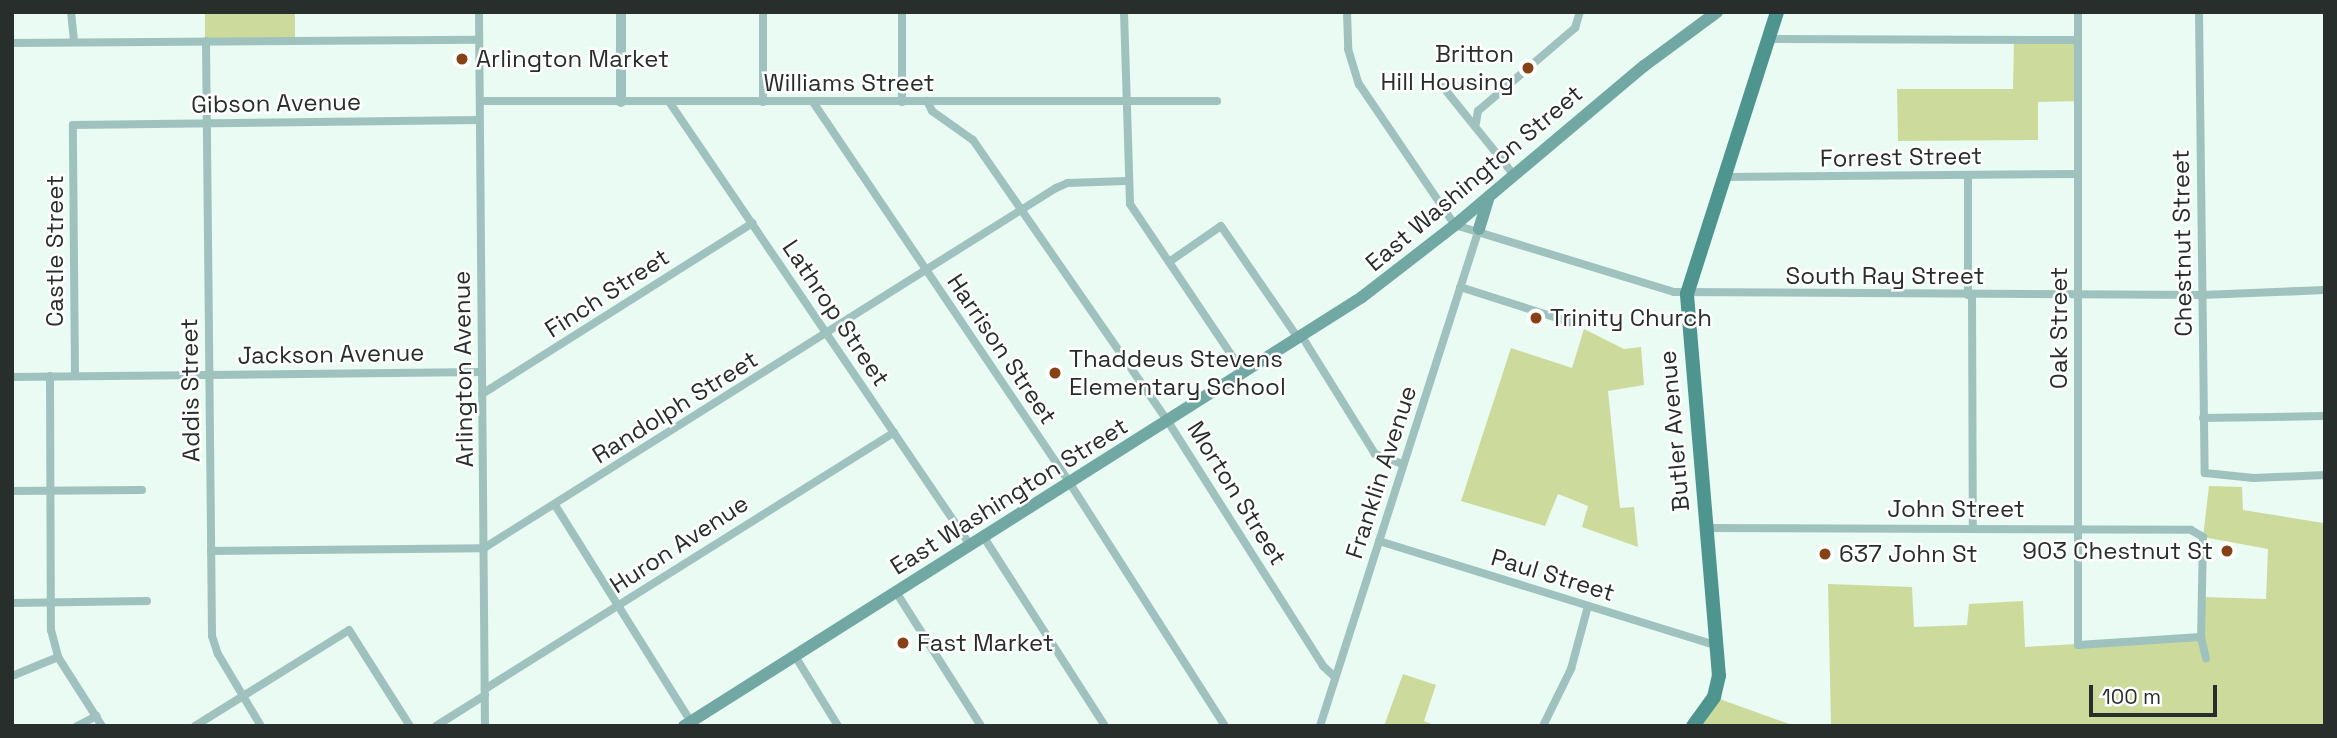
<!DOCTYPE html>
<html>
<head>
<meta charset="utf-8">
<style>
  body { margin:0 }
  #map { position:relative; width:2337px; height:738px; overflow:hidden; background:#e9fbf2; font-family:"Space Grotesk",sans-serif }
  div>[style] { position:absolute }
  .green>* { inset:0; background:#ccdb9c; transform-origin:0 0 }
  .minor>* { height:8px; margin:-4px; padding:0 4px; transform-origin:4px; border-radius:4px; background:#9fc2be }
  .tertiary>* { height:10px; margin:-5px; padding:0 5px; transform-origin:5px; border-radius:5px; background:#9fc2be }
  .secondary>* { height:12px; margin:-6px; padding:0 6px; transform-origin:6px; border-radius:6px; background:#71a8a3 }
  .primary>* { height:14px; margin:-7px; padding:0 7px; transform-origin:7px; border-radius:7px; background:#4e958f }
  .dots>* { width:19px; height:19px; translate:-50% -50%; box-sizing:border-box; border:4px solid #fff; border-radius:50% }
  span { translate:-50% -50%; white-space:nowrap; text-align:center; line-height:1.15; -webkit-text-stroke:5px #fff; paint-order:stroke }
  .poi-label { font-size:24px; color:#282e2b }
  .right { translate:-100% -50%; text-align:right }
  .left { translate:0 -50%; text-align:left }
  .street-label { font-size:24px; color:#282e2b }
  .frame { position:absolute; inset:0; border:14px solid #282e2b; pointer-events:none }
  .scale { position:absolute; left:2089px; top:685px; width:128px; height:32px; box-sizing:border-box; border:4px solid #282e2b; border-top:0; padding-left:9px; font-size:21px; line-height:24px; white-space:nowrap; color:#282e2b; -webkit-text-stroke:5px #fff; paint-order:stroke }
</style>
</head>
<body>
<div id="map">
  <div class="green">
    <i style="left:205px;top:12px;width:90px;height:29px"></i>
    <i style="clip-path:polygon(2014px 40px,2078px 40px,2078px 101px,2038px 102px,2038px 140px,1898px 141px,1897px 89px,2013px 89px)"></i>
    <i style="clip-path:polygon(1584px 329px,1624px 349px,1641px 347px,1644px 385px,1608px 391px,1620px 508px,1634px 507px,1638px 547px,1582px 527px,1588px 506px,1558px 494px,1545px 526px,1461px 501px,1511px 348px,1572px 368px)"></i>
    <i style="clip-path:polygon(2209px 486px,2242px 487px,2243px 510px,2323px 523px,2325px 511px,2325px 726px,1831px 726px,1828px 584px,1912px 587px,1914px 627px,1967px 625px,1969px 604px,2023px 601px,2025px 647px,2201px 637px,2203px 597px,2266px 599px,2268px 549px,2203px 537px)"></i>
    <i style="clip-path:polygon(1403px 674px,1436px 685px,1424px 721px,1436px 726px,1384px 726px)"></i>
    <i style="clip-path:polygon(1714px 697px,1795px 726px,1693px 726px)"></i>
  </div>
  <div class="minor">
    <i style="left:71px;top:12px;width:30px;rotate:84deg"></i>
    <i style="left:479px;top:12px;width:714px;rotate:89.52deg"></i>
    <i style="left:763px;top:12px;width:90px;rotate:90deg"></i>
    <i style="left:1124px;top:12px;width:192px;rotate:88.2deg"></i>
    <i style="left:1130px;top:204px;width:202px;rotate:56.1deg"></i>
    <i style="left:1347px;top:12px;width:37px;rotate:88deg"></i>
    <i style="left:1348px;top:49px;width:37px;rotate:73deg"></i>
    <i style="left:1359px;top:84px;width:171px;rotate:55.8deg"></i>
    <i style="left:1455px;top:225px;width:229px;rotate:17deg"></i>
    <i style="left:1674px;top:292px;width:528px;rotate:0.33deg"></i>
    <i style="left:2202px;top:295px;width:123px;rotate:-2.3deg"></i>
    <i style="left:2078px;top:12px;width:633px;rotate:90deg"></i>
    <i style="left:2078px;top:645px;width:123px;rotate:-3.7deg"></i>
    <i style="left:2199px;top:12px;width:461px;rotate:89.3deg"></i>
    <i style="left:2205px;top:473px;width:49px;rotate:5.8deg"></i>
    <i style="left:2254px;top:478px;width:71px;rotate:-2.4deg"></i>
    <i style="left:1768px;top:39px;width:310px;rotate:0.2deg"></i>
    <i style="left:206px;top:41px;width:595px;rotate:89.42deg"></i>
    <i style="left:212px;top:636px;width:19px;rotate:72deg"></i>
    <i style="left:218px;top:654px;width:84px;rotate:59.2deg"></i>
    <i style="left:12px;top:43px;width:467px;rotate:-0.4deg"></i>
    <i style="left:1443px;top:87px;width:113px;rotate:51.1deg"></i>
    <i style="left:480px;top:101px;width:737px"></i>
    <i style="left:927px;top:101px;width:11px;rotate:63deg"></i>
    <i style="left:932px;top:111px;width:50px;rotate:35.3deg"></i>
    <i style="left:973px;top:140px;width:341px;rotate:55.3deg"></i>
    <i style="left:1167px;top:420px;width:291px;rotate:57.6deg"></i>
    <i style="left:1323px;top:666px;width:16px;rotate:43deg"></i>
    <i style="left:813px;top:102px;width:458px;rotate:56deg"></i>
    <i style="left:1069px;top:482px;width:290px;rotate:57.4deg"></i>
    <i style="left:902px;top:102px;width:90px;rotate:-90deg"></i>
    <i style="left:670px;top:103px;width:534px;rotate:55.83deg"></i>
    <i style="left:1476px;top:123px;width:12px;rotate:-81deg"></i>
    <i style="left:1478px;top:111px;width:128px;rotate:-40.6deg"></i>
    <i style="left:1575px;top:28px;width:17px;rotate:-73deg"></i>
    <i style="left:1724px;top:177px;width:354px;rotate:-0.5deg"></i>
    <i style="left:1169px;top:262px;width:63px;rotate:-34.7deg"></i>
    <i style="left:1221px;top:226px;width:136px;rotate:55.5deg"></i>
    <i style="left:1460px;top:287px;width:122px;rotate:17.7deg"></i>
    <i style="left:1968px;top:295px;width:119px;rotate:-90deg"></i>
    <i style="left:1972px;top:295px;width:233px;rotate:89.8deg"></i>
    <i style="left:1301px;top:335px;width:140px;rotate:58.1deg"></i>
    <i style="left:1375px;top:454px;width:30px;rotate:20deg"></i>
    <i style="left:50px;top:376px;width:254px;rotate:89.8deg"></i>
    <i style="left:51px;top:630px;width:28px;rotate:75deg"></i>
    <i style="left:58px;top:657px;width:82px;rotate:57.5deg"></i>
    <i style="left:75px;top:376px;width:251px;rotate:-90.5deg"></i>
    <i style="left:73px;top:125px;width:406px;rotate:-0.7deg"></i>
    <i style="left:12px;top:377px;width:470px;rotate:-0.6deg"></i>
    <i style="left:482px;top:394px;width:320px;rotate:-32.3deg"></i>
    <i style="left:2203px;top:418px;width:122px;rotate:-0.9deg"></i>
    <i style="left:12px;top:491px;width:130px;rotate:-0.4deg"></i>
    <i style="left:555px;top:505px;width:260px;rotate:57.9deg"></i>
    <i style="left:1705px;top:528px;width:486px;rotate:0.2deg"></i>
    <i style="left:2191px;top:530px;width:14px;rotate:30deg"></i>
    <i style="left:2203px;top:537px;width:100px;rotate:91.1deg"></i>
    <i style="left:2201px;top:637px;width:22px;rotate:77deg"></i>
    <i style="left:983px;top:536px;width:226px;rotate:57.3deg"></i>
    <i style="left:1379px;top:541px;width:353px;rotate:17.2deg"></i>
    <i style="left:211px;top:551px;width:273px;rotate:-0.6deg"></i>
    <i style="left:484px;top:548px;width:676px;rotate:-32.19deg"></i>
    <i style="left:1056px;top:188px;width:13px;rotate:-23deg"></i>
    <i style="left:1068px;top:183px;width:58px;rotate:-2deg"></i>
    <i style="left:896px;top:592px;width:159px;rotate:57.6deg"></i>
    <i style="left:12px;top:603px;width:135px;rotate:-0.8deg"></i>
    <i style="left:795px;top:656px;width:82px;rotate:58.4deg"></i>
    <i style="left:12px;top:676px;width:50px;rotate:-22.4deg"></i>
    <i style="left:485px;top:689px;width:483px;rotate:-32.1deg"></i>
    <i style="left:77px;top:726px;width:22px;rotate:-27deg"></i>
    <i style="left:195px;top:726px;width:181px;rotate:-31.9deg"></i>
    <i style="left:349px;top:630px;width:114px;rotate:57.6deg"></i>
    <i style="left:436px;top:726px;width:58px;rotate:-32.3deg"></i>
    <i style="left:1320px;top:726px;width:522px;rotate:-72.26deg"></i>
    <i style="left:1543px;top:726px;width:64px;rotate:-63.8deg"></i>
    <i style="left:1571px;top:669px;width:65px;rotate:-74.9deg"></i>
  </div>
  <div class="tertiary">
    <i style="left:621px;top:12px;width:90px;rotate:90deg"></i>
  </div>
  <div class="secondary">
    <i style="left:1479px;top:229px;width:34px;rotate:-73deg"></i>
    <i style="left:684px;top:726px;width:802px;rotate:-32.32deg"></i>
    <i style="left:1362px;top:297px;width:118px;rotate:-37.7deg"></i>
    <i style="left:1455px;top:225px;width:247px;rotate:-40.1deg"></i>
    <i style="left:1644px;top:66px;width:91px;rotate:-36.5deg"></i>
  </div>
  <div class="primary">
    <i style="left:1693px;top:726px;width:36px;rotate:-54deg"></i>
    <i style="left:1714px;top:697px;width:22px;rotate:-77deg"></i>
    <i style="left:1719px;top:676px;width:383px;rotate:-94.8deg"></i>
    <i style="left:1687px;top:294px;width:296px;rotate:-72.3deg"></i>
  </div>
  <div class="dots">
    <i style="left:462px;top:59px;background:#864215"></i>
    <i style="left:1528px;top:68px;background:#864215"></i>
    <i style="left:1536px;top:318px;background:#864215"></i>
    <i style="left:1055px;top:373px;background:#864215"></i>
    <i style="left:2227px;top:551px;background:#864215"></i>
    <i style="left:1825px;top:554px;background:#864215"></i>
    <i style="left:903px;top:643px;background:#864215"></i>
  </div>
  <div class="poi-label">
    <span class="right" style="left:1514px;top:68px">Britton<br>Hill Housing</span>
    <span class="left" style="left:476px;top:59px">Arlington Market</span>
    <span class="left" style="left:1550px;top:318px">Trinity Church</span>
    <span class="left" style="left:1069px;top:373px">Thaddeus Stevens<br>Elementary School</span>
    <span class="right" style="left:2213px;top:551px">903 Chestnut St</span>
    <span class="left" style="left:1839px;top:554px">637 John St</span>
    <span class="left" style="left:917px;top:643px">Fast Market</span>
  </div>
  <div class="street-label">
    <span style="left:849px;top:83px">Williams Street</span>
    <span style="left:276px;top:103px;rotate:-1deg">Gibson Avenue</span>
    <span style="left:1901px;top:157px;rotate:-1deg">Forrest Street</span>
    <span style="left:1474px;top:178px;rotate:-40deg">East Washington Street</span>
    <span style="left:2182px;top:243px;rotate:-91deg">Chestnut Street</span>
    <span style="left:55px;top:251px;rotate:-90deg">Castle Street</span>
    <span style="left:1885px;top:276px">South Ray Street</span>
    <span style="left:607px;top:293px;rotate:-33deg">Finch Street</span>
    <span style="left:836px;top:313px;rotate:56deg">Lathrop Street</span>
    <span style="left:2059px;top:328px;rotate:-90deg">Oak Street</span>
    <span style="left:1002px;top:349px;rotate:56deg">Harrison Street</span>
    <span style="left:331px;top:354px;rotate:-1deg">Jackson Avenue</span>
    <span style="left:463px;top:369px;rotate:-91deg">Arlington Avenue</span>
    <span style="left:190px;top:390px;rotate:-91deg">Addis Street</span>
    <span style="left:675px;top:407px;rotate:-32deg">Randolph Street</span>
    <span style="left:1674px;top:431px;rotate:-95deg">Butler Avenue</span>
    <span style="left:1381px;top:472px;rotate:-72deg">Franklin Avenue</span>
    <span style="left:1237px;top:493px;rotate:58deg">Morton Street</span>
    <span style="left:1009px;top:496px;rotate:-32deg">East Washington Street</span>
    <span style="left:1956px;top:509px">John Street</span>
    <span style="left:679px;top:544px;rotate:-33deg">Huron Avenue</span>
    <span style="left:1553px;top:575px;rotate:17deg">Paul Street</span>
  </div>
  <div class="frame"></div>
  <div class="scale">100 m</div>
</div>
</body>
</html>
